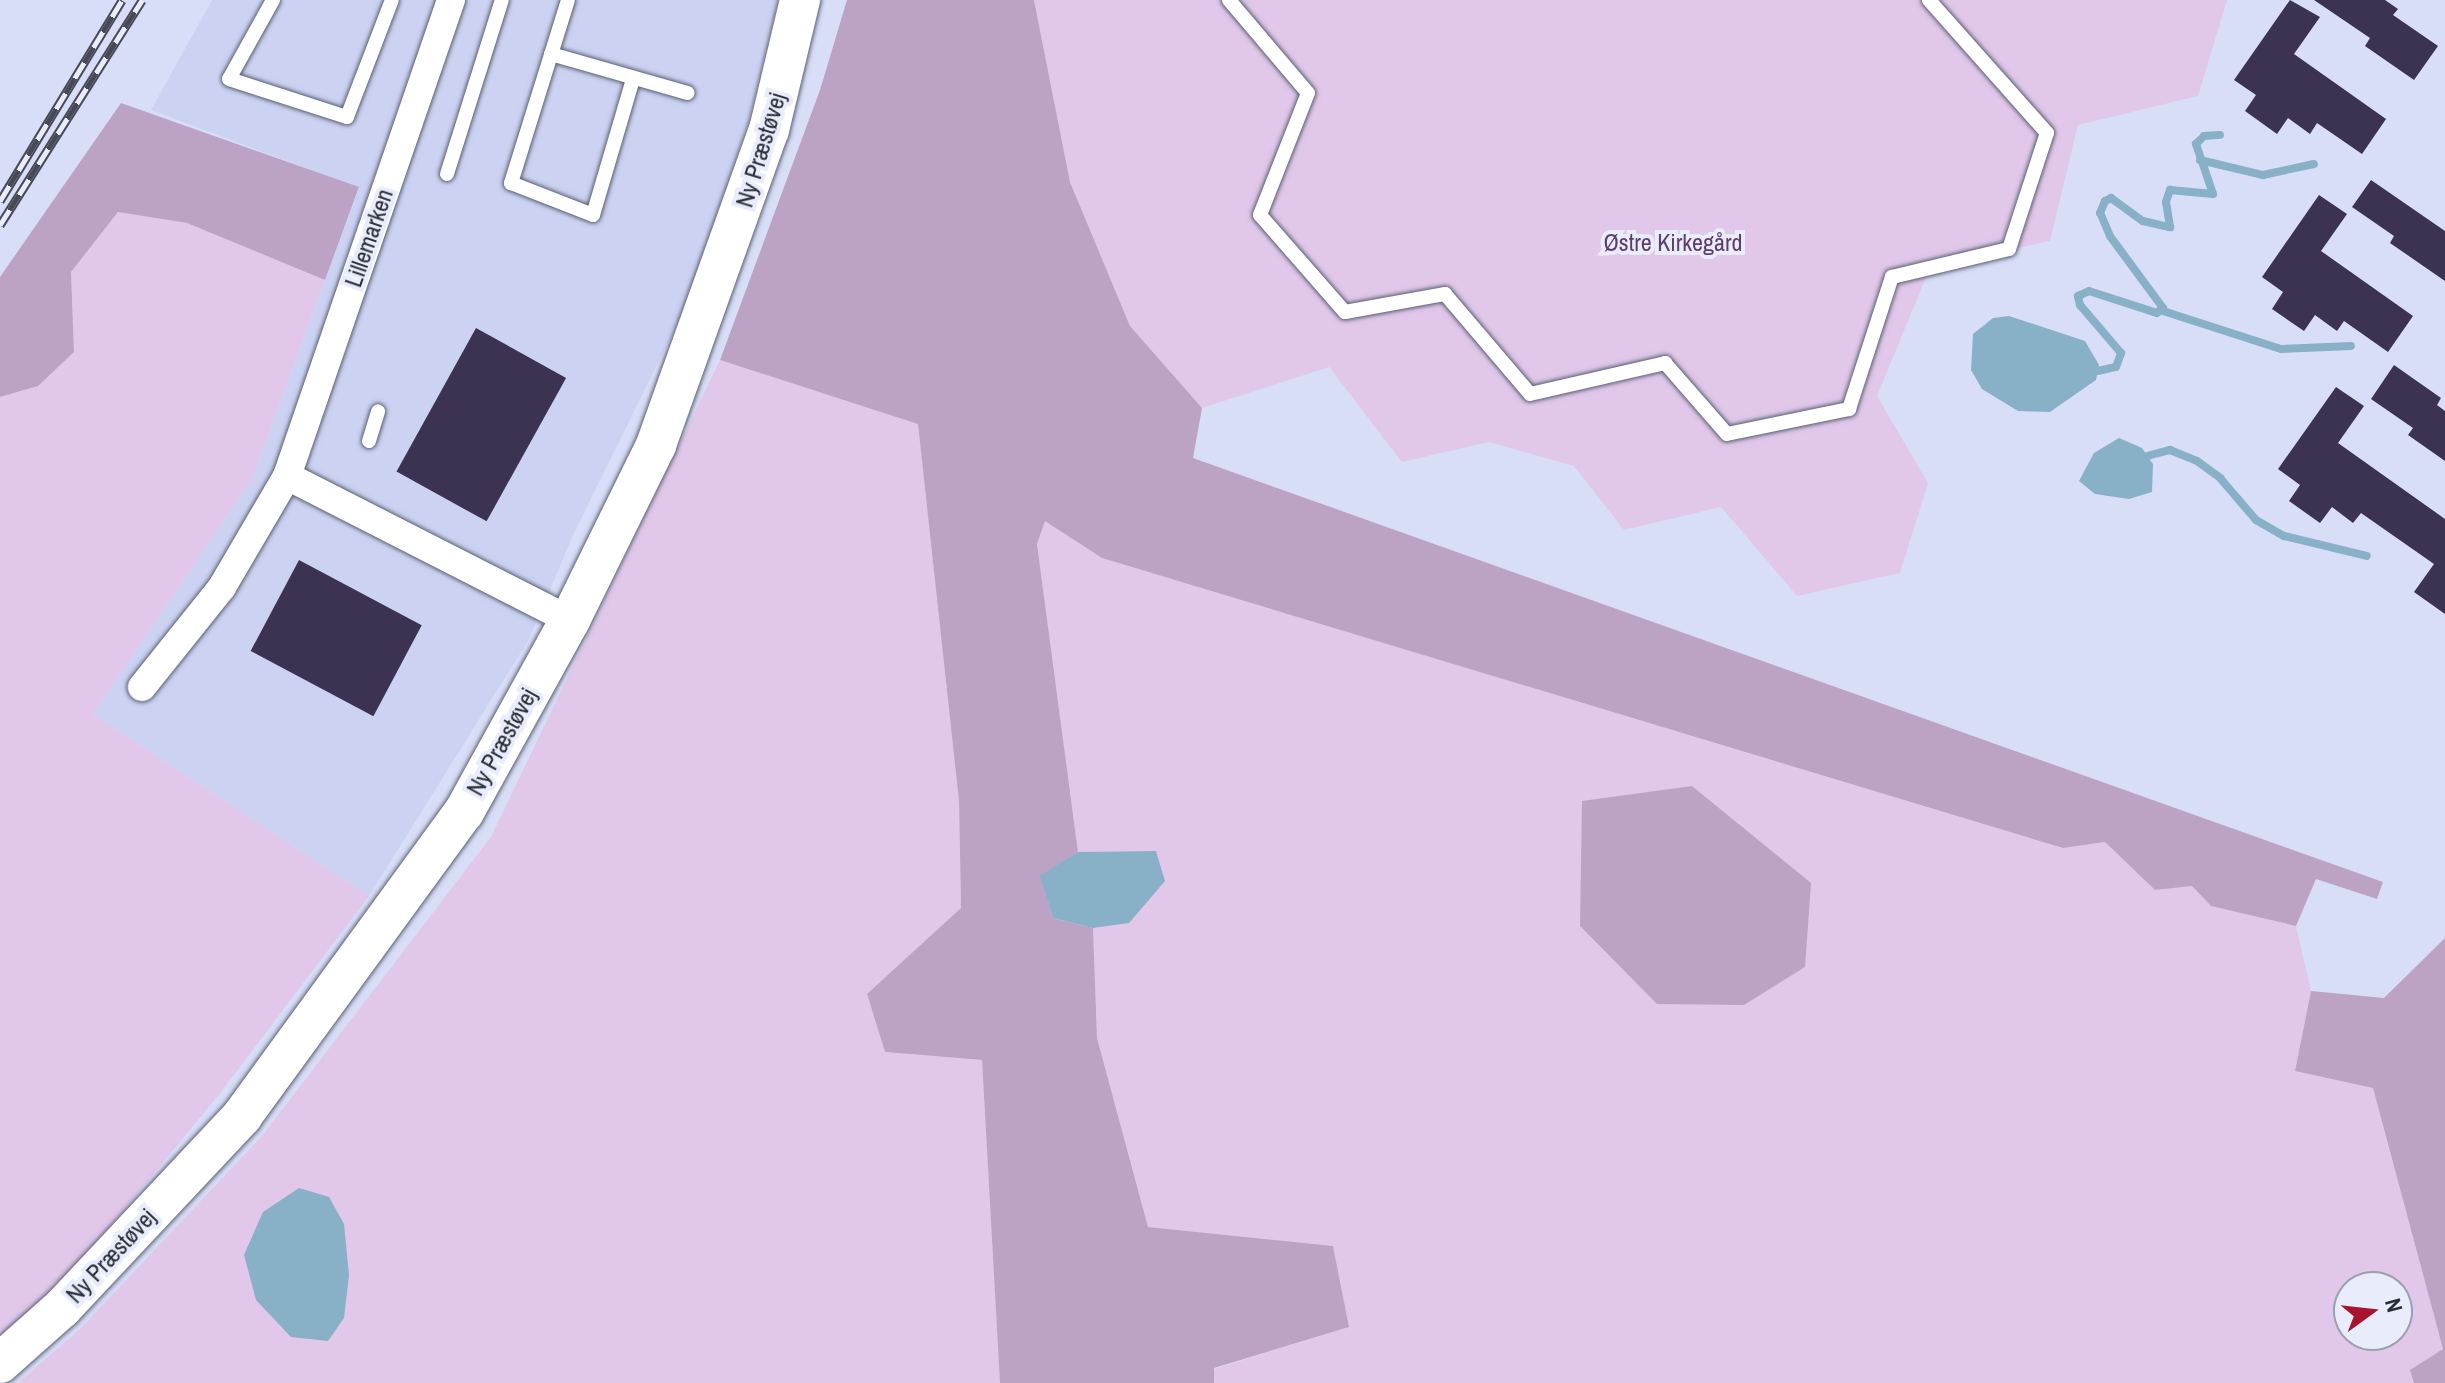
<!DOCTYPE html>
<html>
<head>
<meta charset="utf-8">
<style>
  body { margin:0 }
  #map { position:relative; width:2445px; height:1383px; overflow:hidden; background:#d8def7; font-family:"Archivo Narrow",sans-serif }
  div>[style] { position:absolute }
  .built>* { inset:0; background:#ccd3f2 }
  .green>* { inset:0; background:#e1c8ea }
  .forest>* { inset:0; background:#bca3c5 }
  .water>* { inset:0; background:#88b0c7 }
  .stream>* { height:8px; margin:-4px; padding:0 4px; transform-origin:4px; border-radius:4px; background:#88b0c7 }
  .building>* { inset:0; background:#3c3352; transform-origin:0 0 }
  .roads { filter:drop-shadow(0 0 2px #5a5f74) drop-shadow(0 0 2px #5a5f74) }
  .lane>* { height:14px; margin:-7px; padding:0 7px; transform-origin:7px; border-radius:7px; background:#fff }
  .street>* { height:28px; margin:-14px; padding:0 14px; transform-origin:14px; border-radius:14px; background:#fff }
  .secondary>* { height:40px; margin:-20px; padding:0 20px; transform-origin:20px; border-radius:20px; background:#fff }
  .rail>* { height:9px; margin-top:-4.5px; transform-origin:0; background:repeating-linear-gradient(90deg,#e8ecfb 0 18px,#474956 0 36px); box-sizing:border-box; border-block:2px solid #474956 }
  span { translate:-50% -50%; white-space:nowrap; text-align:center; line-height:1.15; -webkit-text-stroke:8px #e8ecfb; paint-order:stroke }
  .street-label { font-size:24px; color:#2a2c36 }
  .park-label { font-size:24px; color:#5f3d6b }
  .north { position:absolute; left:2333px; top:1271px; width:80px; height:80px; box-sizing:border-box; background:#e8ecfb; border:2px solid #9c9fac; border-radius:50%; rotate:75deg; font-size:22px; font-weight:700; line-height:32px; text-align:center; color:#2a2c36 }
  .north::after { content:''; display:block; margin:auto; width:28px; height:36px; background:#aa132e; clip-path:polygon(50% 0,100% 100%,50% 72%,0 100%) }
</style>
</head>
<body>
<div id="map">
  <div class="built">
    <i style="clip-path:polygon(212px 0,778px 0,750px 115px,692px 294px,575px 531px,528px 641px,369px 896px,93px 714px,252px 479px,359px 188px,151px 110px)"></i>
  </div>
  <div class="green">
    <i style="clip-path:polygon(1034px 0,2227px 0,2198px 96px,2078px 125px,2050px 241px,1930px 268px,1877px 396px,1928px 483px,1900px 573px,1797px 596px,1721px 507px,1624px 530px,1574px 466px,1489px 442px,1402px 462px,1329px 367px,1202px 408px,1130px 326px,1070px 182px)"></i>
    <i style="clip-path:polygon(118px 212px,187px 223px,325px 280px,252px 479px,93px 714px,369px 896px,218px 1096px,40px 1311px,0 1344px,0 397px,38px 386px,74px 352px,71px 272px)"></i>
    <i style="clip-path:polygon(720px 360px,918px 423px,959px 801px,961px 908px,867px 995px,885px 1052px,982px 1060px,1000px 1383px,18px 1383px,80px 1329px,261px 1137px,491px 837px)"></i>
    <i style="clip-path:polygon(evenodd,1045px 520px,1102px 558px,2062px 848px,2105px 842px,2155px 890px,2192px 886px,2211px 906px,2296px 926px,2311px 991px,2295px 1071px,2373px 1088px,2443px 1349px,2411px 1370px,2414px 1383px,1214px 1383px,1214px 1369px,1349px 1327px,1333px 1246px,1148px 1227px,1097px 1038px,1093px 928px,1129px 923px,1156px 851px,1078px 852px,1037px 544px,1045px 520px,2349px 1287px,2397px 1287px,2397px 1335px,2349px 1335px,2349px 1287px)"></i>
  </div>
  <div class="forest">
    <i style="clip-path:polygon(847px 0,1034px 0,1070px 182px,1130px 326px,1202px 408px,1193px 458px,2383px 882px,2377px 899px,2316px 879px,2296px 926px,2211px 906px,2192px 886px,2155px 890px,2105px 842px,2063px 848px,1102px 558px,1045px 521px,1037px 544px,1078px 852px,1041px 877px,1053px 918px,1093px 928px,1097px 1038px,1148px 1227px,1333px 1246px,1349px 1327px,1214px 1368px,1214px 1383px,1000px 1383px,982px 1060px,885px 1052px,867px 994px,961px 908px,959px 801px,918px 424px,720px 360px,820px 90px)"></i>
    <i style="clip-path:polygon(121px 103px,359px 187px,325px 280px,187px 223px,118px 212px,71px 272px,74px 352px,38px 386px,0 397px,0 277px)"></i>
    <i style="clip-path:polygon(1692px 786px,1811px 883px,1805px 967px,1744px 1005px,1657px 1004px,1580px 926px,1582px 801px)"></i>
    <i style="clip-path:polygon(2445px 938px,2445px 1383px,2414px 1383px,2410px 1370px,2443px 1349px,2373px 1088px,2295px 1071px,2311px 991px,2384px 998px)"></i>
  </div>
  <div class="water">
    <i style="clip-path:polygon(2009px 316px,2085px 341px,2099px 365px,2096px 380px,2050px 412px,2018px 411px,1982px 389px,1971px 370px,1973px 334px,1993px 318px)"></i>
    <i style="clip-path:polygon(2119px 438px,2142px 448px,2153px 464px,2152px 492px,2129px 499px,2095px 494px,2079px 481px,2094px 453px)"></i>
    <i style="clip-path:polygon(1156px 851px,1165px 881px,1129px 923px,1093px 928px,1053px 918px,1040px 876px,1078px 852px)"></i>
    <i style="clip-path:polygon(299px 1188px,329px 1197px,344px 1224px,349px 1275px,344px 1318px,328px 1341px,291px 1337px,256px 1300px,244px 1255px,263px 1212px)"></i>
  </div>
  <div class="stream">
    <i style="left:2200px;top:160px;width:65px;rotate:13.4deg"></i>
    <i style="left:2263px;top:175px;width:52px;rotate:-12.2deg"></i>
    <i style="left:2160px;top:310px;width:127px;rotate:17.9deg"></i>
    <i style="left:2281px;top:349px;width:70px;rotate:-2.5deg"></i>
    <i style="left:2098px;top:371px;width:18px;rotate:-13deg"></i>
    <i style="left:2116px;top:367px;width:15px;rotate:-70deg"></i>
    <i style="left:2121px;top:353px;width:63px;rotate:-130.5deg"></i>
    <i style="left:2080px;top:305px;width:9px;rotate:-103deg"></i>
    <i style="left:2078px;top:296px;width:12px;rotate:-24deg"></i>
    <i style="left:2089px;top:291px;width:71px;rotate:17.9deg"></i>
    <i style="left:2157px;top:313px;width:8px;rotate:-40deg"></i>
    <i style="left:2163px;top:308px;width:89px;rotate:-126.4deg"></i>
    <i style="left:2110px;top:236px;width:25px;rotate:-113deg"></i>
    <i style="left:2100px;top:213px;width:13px;rotate:-67deg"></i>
    <i style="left:2105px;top:201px;width:7px;rotate:-27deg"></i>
    <i style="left:2111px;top:198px;width:39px;rotate:36deg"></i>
    <i style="left:2143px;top:221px;width:28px;rotate:13deg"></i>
    <i style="left:2170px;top:227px;width:25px;rotate:-99deg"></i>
    <i style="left:2166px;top:202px;width:13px;rotate:-72deg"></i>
    <i style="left:2170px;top:190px;width:43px;rotate:5.3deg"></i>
    <i style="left:2213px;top:194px;width:53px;rotate:-108.8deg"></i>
    <i style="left:2196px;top:144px;width:11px;rotate:-45deg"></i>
    <i style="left:2204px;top:136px;width:16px;rotate:-4deg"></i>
    <i style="left:2147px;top:456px;width:24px;rotate:-15deg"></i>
    <i style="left:2170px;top:450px;width:29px;rotate:22deg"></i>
    <i style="left:2197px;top:461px;width:29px;rotate:36deg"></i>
    <i style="left:2220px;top:478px;width:55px;rotate:49.4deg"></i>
    <i style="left:2256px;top:520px;width:32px;rotate:30deg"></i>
    <i style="left:2284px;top:536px;width:85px;rotate:13.5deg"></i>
  </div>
  <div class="building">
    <i style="clip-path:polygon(2290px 0,2320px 17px,2294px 54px,2386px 119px,2362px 154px,2317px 123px,2310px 134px,2288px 118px,2277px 134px,2245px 111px,2256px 95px,2234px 80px)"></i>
    <i style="clip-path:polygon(2314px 0,2385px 0,2398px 9px,2393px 15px,2438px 46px,2414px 80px,2365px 46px,2370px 38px)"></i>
    <i style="clip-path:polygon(2371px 180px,2445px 231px,2445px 281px,2390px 243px,2394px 236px,2352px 207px)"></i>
    <i style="clip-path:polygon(2319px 195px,2347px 214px,2321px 251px,2413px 316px,2388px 352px,2344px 321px,2337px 331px,2315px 315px,2304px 331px,2272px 309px,2283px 292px,2262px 277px)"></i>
    <i style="left:476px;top:328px;width:103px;height:164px;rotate:29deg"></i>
    <i style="clip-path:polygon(2394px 365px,2441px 398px,2437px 405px,2445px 411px,2445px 461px,2408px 435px,2413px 428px,2371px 399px)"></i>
    <i style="clip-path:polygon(2336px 387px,2364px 406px,2338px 443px,2445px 519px,2445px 614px,2414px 592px,2434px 564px,2361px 513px,2353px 523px,2332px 507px,2320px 523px,2289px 501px,2300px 485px,2278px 469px)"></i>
    <i style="left:299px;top:560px;width:139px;height:103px;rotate:28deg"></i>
  </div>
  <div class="roads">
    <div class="lane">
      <i style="left:273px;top:0;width:90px;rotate:119.1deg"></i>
      <i style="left:229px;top:79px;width:124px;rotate:17.9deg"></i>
      <i style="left:347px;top:117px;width:125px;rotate:-69deg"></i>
      <i style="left:568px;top:0;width:192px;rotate:107.3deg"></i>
      <i style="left:511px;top:183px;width:88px;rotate:21.3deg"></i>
      <i style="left:593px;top:215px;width:142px;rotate:-73.6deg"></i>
      <i style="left:1229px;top:0;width:122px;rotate:49.7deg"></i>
      <i style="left:1308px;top:93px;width:131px;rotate:111.5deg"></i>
      <i style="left:1260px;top:215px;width:129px;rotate:48.8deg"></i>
      <i style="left:1345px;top:312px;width:102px;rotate:-10.2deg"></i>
      <i style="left:1445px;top:294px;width:131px;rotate:49.6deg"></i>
      <i style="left:1530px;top:394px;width:139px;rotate:-12.9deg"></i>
      <i style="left:1665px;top:363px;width:94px;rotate:48.9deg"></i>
      <i style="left:1727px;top:434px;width:125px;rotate:-11.6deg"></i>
      <i style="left:1849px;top:409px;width:139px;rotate:-72deg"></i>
      <i style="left:1892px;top:277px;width:120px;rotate:-13.5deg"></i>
      <i style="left:2009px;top:249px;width:122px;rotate:-71.9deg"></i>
      <i style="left:2047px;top:133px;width:178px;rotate:-131.6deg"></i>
      <i style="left:551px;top:54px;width:142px;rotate:15.9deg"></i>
      <i style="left:447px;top:174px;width:182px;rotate:-72.5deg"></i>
      <i style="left:369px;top:441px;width:31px;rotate:-73deg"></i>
    </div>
    <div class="street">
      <i style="left:451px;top:0;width:503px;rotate:109.01deg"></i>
      <i style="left:287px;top:476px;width:318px;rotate:27deg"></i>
      <i style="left:142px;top:687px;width:128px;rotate:-51.3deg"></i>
      <i style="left:222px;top:587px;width:129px;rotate:-59.6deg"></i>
    </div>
    <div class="secondary">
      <i style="left:0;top:1363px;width:83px;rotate:-41.6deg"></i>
      <i style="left:62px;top:1308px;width:263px;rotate:-46.8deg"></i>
      <i style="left:242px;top:1116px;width:376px;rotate:-53.9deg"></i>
      <i style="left:464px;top:812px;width:219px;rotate:-61.1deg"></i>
      <i style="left:570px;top:620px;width:195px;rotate:-63.8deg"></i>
      <i style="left:656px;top:445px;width:335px;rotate:-70.3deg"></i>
      <i style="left:769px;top:130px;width:134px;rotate:-76.6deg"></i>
    </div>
  </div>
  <div class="rail">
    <i style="left:0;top:201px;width:235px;rotate:-58.7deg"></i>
    <i style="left:0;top:225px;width:266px;rotate:-57.7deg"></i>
  </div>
  <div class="street-label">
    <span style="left:761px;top:150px;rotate:-73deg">Ny Præstøvej</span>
    <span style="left:369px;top:238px;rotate:-71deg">Lillemarken</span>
    <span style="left:502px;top:742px;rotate:-61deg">Ny Præstøvej</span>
    <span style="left:111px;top:1256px;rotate:-47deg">Ny Præstøvej</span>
  </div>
  <div class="park-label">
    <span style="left:1673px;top:243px">Østre Kirkegård</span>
  </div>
  <div class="north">N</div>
</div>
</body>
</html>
